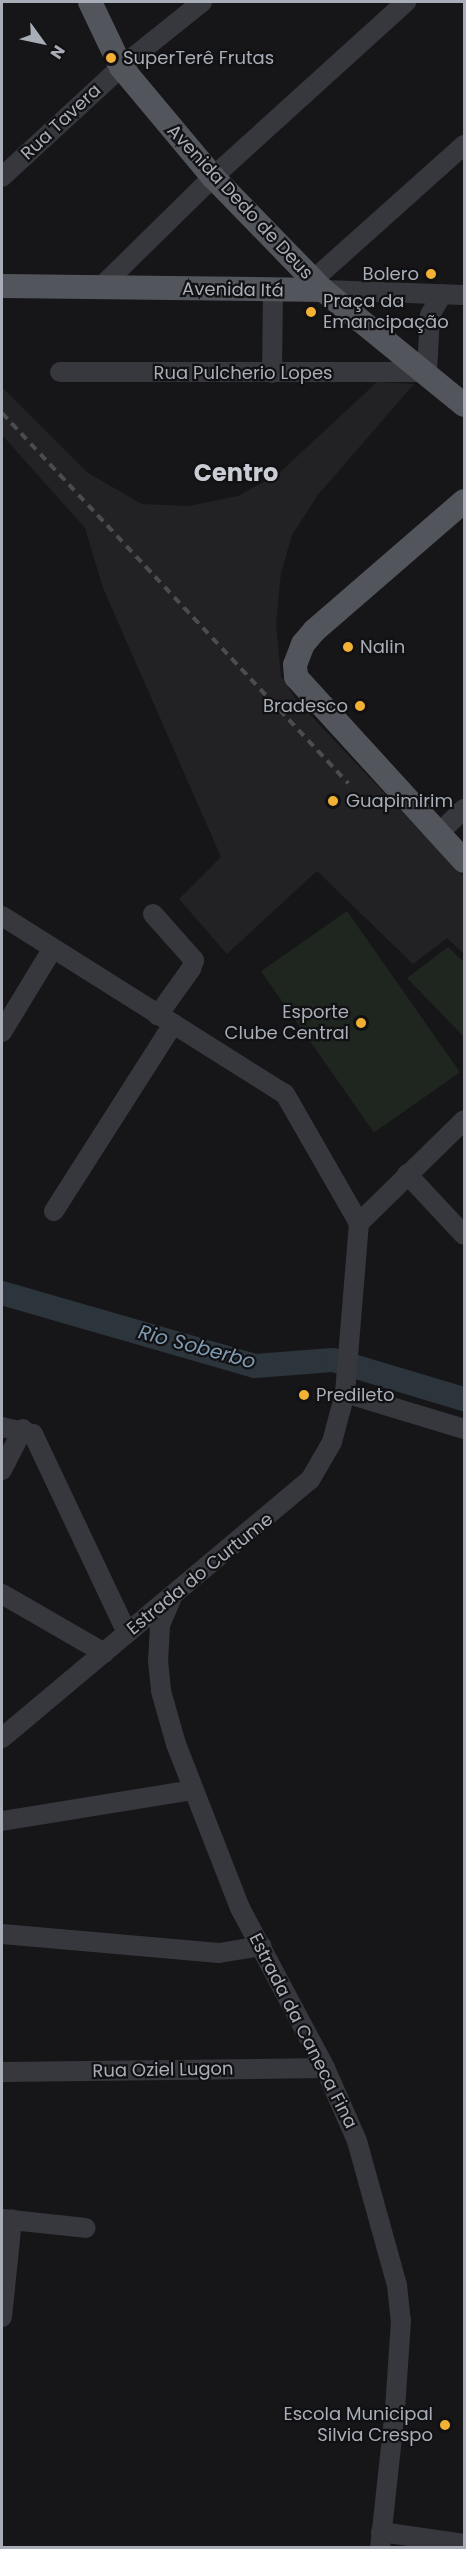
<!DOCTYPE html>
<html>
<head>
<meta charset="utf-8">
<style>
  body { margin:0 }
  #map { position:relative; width:466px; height:2549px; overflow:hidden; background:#161618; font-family:Poppins,sans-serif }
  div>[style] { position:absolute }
  .built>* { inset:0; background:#222225 }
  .green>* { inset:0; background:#1e261f; transform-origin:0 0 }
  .river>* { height:24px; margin:-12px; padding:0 12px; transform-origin:12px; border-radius:12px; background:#2c353c }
  .minor>* { height:20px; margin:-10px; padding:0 10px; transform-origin:10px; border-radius:10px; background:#37383d }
  .major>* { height:24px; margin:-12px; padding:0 12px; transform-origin:12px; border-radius:12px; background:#53555c }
  .rail>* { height:4px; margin-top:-2px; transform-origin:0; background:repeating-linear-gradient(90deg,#4a4c52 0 8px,transparent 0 14px) }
  .dots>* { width:16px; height:16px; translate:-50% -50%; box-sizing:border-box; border:3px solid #111113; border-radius:50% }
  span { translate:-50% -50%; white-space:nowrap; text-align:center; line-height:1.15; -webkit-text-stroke:4.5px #111113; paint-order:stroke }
  .poi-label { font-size:18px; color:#a8adb8 }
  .left { translate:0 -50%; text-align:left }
  .right { translate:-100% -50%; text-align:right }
  .street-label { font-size:18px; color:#a8adb8 }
  .water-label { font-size:20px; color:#7f9bb3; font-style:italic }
  .district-label { font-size:24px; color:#c9ccd4; font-weight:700 }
  .frame { position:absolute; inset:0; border:3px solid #a8adb8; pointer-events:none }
  .north { position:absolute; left:12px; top:12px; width:60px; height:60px; -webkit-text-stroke:4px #111113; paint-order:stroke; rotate:123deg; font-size:16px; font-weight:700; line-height:24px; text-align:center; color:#a8adb8 }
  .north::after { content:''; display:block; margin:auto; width:21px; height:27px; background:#a8adb8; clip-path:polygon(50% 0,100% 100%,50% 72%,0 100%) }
</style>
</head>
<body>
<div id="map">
  <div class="built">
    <i style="clip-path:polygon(377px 382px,414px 384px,317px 496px,292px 535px,281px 573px,276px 624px,281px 676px,297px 701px,464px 877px,464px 954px,447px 938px,413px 964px,317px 871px,227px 954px,179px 899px,221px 857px,103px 588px,85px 528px,2px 435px,2px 387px,88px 473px,142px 504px,189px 506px,238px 496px,278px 474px)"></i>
  </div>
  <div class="green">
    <i style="left:347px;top:911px;width:197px;height:105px;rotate:55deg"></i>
    <i style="clip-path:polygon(448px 947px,464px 962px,464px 1037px,407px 978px)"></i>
  </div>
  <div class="river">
    <i style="left:2px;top:1293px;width:263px;rotate:16.1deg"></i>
    <i style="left:255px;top:1366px;width:78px;rotate:-4.4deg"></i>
    <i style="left:333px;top:1360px;width:137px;rotate:16.6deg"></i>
  </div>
  <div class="minor">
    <i style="left:2px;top:177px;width:162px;rotate:-42.7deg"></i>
    <i style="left:121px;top:67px;width:104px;rotate:-38.7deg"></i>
    <i style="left:313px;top:280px;width:203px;rotate:-41.8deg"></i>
    <i style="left:100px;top:288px;width:158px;rotate:-44.5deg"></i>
    <i style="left:213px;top:177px;width:261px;rotate:-42.2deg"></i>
    <i style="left:323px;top:290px;width:141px;rotate:2deg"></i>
    <i style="left:60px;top:372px;width:367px"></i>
    <i style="left:427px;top:372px;width:57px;rotate:-87deg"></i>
    <i style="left:430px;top:315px;width:24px;rotate:-60deg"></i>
    <i style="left:272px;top:373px;width:82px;rotate:-89.3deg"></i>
    <i style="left:439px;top:833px;width:35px;rotate:-44deg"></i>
    <i style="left:153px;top:914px;width:62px;rotate:48.3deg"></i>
    <i style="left:194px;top:960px;width:9px;rotate:108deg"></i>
    <i style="left:191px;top:969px;width:57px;rotate:125.7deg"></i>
    <i style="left:2px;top:916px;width:334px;rotate:32.2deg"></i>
    <i style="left:285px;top:1094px;width:149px;rotate:60.2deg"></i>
    <i style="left:2px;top:1032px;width:98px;rotate:-58.7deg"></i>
    <i style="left:407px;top:1174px;width:83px;rotate:46.9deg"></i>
    <i style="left:54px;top:1211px;width:222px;rotate:-57.5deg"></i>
    <i style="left:345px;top:1393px;width:124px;rotate:16.8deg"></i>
    <i style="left:2px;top:1427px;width:32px;rotate:13deg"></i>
    <i style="left:33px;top:1434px;width:220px;rotate:64.7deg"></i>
    <i style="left:2px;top:1470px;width:46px;rotate:-62.9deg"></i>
    <i style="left:2px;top:1594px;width:118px;rotate:30deg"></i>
    <i style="left:171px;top:1599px;width:28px;rotate:113deg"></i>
    <i style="left:160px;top:1625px;width:36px;rotate:93deg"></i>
    <i style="left:158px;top:1661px;width:30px;rotate:84deg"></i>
    <i style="left:161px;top:1691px;width:55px;rotate:74.2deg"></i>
    <i style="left:176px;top:1744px;width:176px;rotate:68.7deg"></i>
    <i style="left:240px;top:1908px;width:181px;rotate:62deg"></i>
    <i style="left:325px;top:2068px;width:80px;rotate:66.3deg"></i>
    <i style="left:357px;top:2141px;width:149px;rotate:74.5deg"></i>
    <i style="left:397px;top:2285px;width:36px;rotate:84deg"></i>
    <i style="left:401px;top:2321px;width:89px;rotate:93.9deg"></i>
    <i style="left:395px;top:2410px;width:139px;rotate:96.2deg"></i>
    <i style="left:2px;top:1738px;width:402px;rotate:-40deg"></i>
    <i style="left:310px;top:1480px;width:44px;rotate:-59.9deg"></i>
    <i style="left:332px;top:1442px;width:51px;rotate:-75.1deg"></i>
    <i style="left:345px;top:1393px;width:171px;rotate:-85.3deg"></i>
    <i style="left:359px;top:1223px;width:147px;rotate:-44.4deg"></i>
    <i style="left:2px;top:1821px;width:194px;rotate:-9.2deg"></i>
    <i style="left:2px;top:1934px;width:218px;rotate:5deg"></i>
    <i style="left:219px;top:1953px;width:43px;rotate:-9.5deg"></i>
    <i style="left:2px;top:2072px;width:323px;rotate:-0.7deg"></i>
    <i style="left:2px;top:2219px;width:84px;rotate:6.1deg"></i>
    <i style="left:2px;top:2317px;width:98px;rotate:-84.1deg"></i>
    <i style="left:381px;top:2532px;width:84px;rotate:8.2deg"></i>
  </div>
  <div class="major">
    <i style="left:90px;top:2px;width:72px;rotate:64.5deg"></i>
    <i style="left:121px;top:67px;width:143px;rotate:50.1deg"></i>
    <i style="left:213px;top:177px;width:158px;rotate:45.8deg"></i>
    <i style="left:323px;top:290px;width:182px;rotate:39.2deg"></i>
    <i style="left:2px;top:286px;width:321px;rotate:0.7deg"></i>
    <i style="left:464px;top:501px;width:198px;rotate:139.1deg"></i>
    <i style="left:314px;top:631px;width:17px;rotate:130deg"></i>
    <i style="left:303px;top:644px;width:22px;rotate:111deg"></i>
    <i style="left:295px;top:665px;width:12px;rotate:85deg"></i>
    <i style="left:296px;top:677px;width:249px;rotate:47.6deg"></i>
  </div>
  <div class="rail">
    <i style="left:2px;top:413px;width:507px;rotate:46.92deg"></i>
  </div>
  <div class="dots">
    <i style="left:111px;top:58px;background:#f2b134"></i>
    <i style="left:431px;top:274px;background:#f2b134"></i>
    <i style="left:311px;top:312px;background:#f2b134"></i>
    <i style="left:348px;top:647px;background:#f2b134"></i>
    <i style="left:360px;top:706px;background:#f2b134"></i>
    <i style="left:333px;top:801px;background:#f2b134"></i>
    <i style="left:361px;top:1023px;background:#f2b134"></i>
    <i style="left:304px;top:1395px;background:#f2b134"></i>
    <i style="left:445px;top:2425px;background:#f2b134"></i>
  </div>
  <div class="poi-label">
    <span class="left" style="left:123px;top:58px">SuperTerê Frutas</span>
    <span class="right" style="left:419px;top:274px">Bolero</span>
    <span class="left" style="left:323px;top:312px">Praça da<br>Emancipação</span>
    <span class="left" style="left:360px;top:647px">Nalin</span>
    <span class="right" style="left:348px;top:706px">Bradesco</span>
    <span class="left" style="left:346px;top:801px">Guapimirim</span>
    <span class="right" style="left:349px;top:1023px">Esporte<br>Clube Central</span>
    <span class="left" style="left:316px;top:1395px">Predileto</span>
    <span class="right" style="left:433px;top:2425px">Escola Municipal<br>Silvia Crespo</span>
  </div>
  <div class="street-label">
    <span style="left:61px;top:122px;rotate:-43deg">Rua Tavera</span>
    <span style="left:240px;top:202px;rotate:47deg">Avenida Dedo de Deus</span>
    <span style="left:233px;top:290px;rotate:1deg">Avenida Itá</span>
    <span style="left:243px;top:373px">Rua Pulcherio Lopes</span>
    <span style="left:200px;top:1574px;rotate:-39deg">Estrada do Curtume</span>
    <span style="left:303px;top:2031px;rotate:63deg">Estrada da Caneca Fina</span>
    <span style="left:163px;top:2070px;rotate:-1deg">Rua Oziel Lugon</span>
  </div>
  <div class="water-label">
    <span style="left:197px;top:1347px;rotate:15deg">Rio Soberbo</span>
  </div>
  <div class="district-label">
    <span style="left:236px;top:473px">Centro</span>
  </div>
  <div class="frame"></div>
  <div class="north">N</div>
</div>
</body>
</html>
